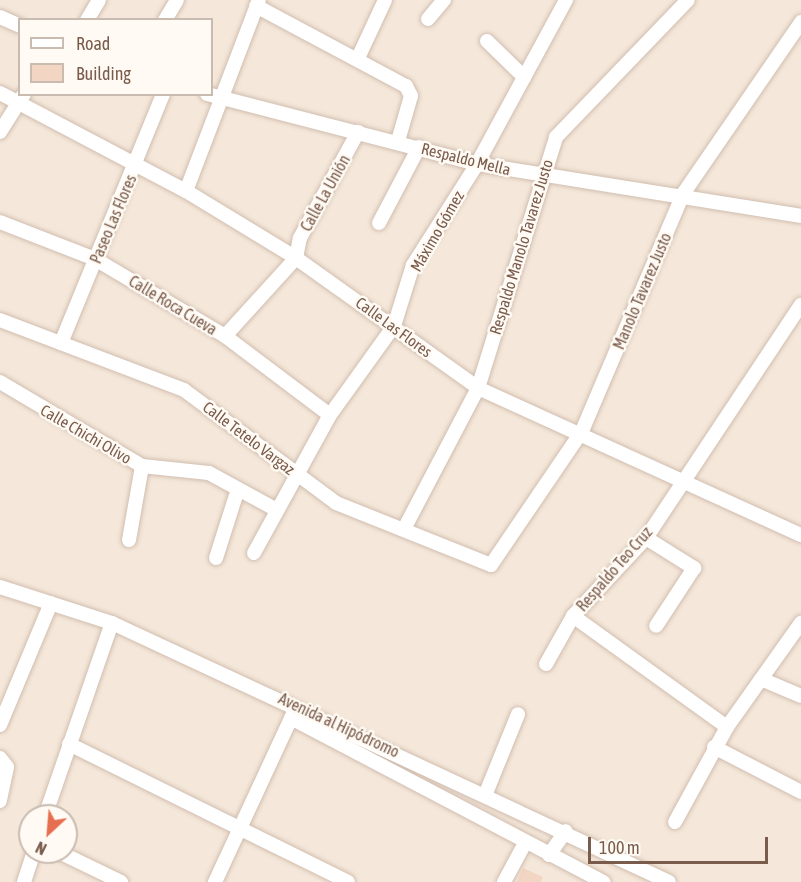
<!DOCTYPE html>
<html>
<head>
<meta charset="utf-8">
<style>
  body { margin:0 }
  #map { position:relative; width:801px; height:882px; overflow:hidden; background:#fdf6ec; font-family:"Asap Condensed",sans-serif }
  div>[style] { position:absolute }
  .residential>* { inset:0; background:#f5e8da }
  .building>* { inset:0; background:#f3d5c3 }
  .roads { filter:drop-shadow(0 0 2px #d1beb0) drop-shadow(0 0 2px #d1beb0) }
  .minor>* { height:14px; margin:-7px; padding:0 7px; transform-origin:7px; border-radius:7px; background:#fff }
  span { translate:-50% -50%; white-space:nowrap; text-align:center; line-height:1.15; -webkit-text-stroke:5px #fffaf3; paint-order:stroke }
  .street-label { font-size:16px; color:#7a5c4d }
  .legend { position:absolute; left:18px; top:18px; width:195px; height:78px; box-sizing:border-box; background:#fffaf3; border:2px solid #cabbb1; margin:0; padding:8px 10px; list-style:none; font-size:18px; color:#7a5c4d }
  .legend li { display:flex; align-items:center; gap:12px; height:30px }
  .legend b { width:30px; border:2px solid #cabbb1 }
  .north { position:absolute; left:18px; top:804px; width:60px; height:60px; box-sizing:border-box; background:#fffaf3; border:2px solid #cabbb1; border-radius:50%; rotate:206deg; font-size:16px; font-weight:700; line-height:24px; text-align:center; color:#7a5c4d }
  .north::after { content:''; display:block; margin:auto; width:21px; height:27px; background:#e76f51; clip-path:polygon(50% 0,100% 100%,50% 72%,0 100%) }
  .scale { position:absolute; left:588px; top:837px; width:180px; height:27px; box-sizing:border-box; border:3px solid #7a5c4d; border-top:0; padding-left:8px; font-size:18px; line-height:21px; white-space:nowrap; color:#7a5c4d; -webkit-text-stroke:4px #fffaf3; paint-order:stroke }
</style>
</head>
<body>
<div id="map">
  <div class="residential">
    <i style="clip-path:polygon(evenodd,0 0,801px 0,801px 882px,0 882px,0 0,20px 20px,212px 20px,212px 94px,20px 94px,20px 20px,0 0,30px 816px,66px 816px,66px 852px,30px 852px,30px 816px)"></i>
  </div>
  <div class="building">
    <i style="clip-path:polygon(523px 868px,543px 877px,541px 882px,517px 882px)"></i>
  </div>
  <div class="roads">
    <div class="minor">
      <i style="left:256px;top:6px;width:170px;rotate:28.1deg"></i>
      <i style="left:406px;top:86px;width:11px;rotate:63deg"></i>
      <i style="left:411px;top:96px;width:47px;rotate:106.1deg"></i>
      <i style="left:0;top:17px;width:22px;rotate:24deg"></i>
      <i style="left:428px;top:19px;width:25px;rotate:-50deg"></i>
      <i style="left:87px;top:20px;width:23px;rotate:-59deg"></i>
      <i style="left:165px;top:20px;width:23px;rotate:-59deg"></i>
      <i style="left:487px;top:41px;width:52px;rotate:44.2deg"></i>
      <i style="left:358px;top:58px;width:64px;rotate:-65deg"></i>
      <i style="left:0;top:93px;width:210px;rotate:27.8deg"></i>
      <i style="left:186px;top:191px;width:129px;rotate:31.3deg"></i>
      <i style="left:296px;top:258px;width:224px;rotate:35.5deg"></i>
      <i style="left:478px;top:388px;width:355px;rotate:24.5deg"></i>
      <i style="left:207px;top:94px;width:279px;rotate:14.5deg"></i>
      <i style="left:477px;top:164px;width:328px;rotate:9.1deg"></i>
      <i style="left:0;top:132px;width:45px;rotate:-57.7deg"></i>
      <i style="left:186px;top:191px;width:204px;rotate:-69.1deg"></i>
      <i style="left:0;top:222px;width:102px;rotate:21.3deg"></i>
      <i style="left:95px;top:259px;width:151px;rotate:30.6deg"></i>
      <i style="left:225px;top:336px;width:131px;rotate:37deg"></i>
      <i style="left:379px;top:223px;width:86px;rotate:-62.2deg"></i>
      <i style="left:0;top:320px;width:197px;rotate:20.8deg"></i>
      <i style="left:184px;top:390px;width:189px;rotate:36.6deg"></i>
      <i style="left:336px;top:503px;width:167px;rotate:21.8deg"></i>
      <i style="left:491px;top:565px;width:162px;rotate:-55.8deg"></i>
      <i style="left:582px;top:431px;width:258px;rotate:-66.9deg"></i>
      <i style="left:683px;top:194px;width:209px;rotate:-55.5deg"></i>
      <i style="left:225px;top:336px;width:105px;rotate:-47.7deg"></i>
      <i style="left:296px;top:258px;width:20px;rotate:-79deg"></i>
      <i style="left:300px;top:238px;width:121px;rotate:-61.3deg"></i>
      <i style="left:61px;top:343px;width:269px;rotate:-67.7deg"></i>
      <i style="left:0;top:382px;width:165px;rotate:30.6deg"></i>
      <i style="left:142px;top:466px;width:67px;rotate:6deg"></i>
      <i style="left:209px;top:473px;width:77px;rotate:28.6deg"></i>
      <i style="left:404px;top:529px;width:159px;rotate:-62.3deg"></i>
      <i style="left:478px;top:388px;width:263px;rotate:-72.7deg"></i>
      <i style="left:556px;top:137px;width:190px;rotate:-46.1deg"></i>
      <i style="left:646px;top:538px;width:57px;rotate:32deg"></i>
      <i style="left:694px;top:568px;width:69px;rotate:123.2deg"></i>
      <i style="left:129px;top:540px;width:75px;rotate:-80deg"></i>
      <i style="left:254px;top:553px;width:158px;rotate:-61.2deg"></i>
      <i style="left:330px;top:415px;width:110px;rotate:-54.3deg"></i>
      <i style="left:394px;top:326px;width:64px;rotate:-72.7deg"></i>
      <i style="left:413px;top:265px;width:120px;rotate:-57.6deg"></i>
      <i style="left:477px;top:164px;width:187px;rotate:-61.5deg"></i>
      <i style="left:216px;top:558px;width:72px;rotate:-72.3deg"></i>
      <i style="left:0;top:587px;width:118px;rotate:17.8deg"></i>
      <i style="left:112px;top:623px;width:614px;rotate:24.94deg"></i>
      <i style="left:573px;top:616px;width:190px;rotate:35.8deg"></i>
      <i style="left:546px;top:664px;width:55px;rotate:-60.6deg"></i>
      <i style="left:573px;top:616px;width:107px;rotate:-46.9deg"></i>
      <i style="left:646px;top:538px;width:280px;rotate:-56.4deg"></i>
      <i style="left:761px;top:679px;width:43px;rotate:23deg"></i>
      <i style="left:291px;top:718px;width:353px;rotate:27.7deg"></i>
      <i style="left:0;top:725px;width:132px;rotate:-67.3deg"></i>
      <i style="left:69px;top:744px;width:311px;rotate:26.3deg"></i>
      <i style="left:714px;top:747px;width:98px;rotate:27.3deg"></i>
      <i style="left:0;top:758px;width:11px;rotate:52deg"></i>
      <i style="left:7px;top:767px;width:35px;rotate:102deg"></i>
      <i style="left:486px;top:793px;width:85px;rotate:-67.9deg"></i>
      <i style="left:45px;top:816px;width:204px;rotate:-70.9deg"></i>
      <i style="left:675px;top:822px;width:108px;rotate:-61.3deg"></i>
      <i style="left:727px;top:727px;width:128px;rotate:-54.6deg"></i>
      <i style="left:59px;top:852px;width:69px;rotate:25.8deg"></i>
      <i style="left:549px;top:855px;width:29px;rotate:-55deg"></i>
      <i style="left:24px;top:882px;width:32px;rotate:-72deg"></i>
      <i style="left:215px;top:882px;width:190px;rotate:-65.1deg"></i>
      <i style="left:504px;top:882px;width:44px;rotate:-61.7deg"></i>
    </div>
  </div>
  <div class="street-label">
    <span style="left:466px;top:159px;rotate:14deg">Respaldo Mella</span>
    <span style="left:325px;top:193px;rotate:-61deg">Calle La Unión</span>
    <span style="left:113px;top:219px;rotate:-67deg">Paseo Las Flores</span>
    <span style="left:437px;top:231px;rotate:-60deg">Máximo Gómez</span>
    <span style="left:521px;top:247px;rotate:-73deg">Respaldo Manolo Tavarez Justo</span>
    <span style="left:642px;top:291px;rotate:-67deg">Manolo Tavarez Justo</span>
    <span style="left:173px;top:305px;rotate:31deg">Calle Roca Cueva</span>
    <span style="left:394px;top:327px;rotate:36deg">Calle Las Flores</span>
    <span style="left:86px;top:434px;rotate:30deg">Calle Chichi Olivo</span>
    <span style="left:249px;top:438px;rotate:37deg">Calle Tetelo Vargaz</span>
    <span style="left:614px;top:569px;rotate:-49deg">Respaldo Teo Cruz</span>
    <span style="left:339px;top:725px;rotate:25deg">Avenida al Hipódromo</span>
  </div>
  <ul class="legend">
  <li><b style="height:8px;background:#fff"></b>Road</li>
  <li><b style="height:16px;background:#f3d5c3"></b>Building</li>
  </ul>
  <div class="north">N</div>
  <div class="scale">100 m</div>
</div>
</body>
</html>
